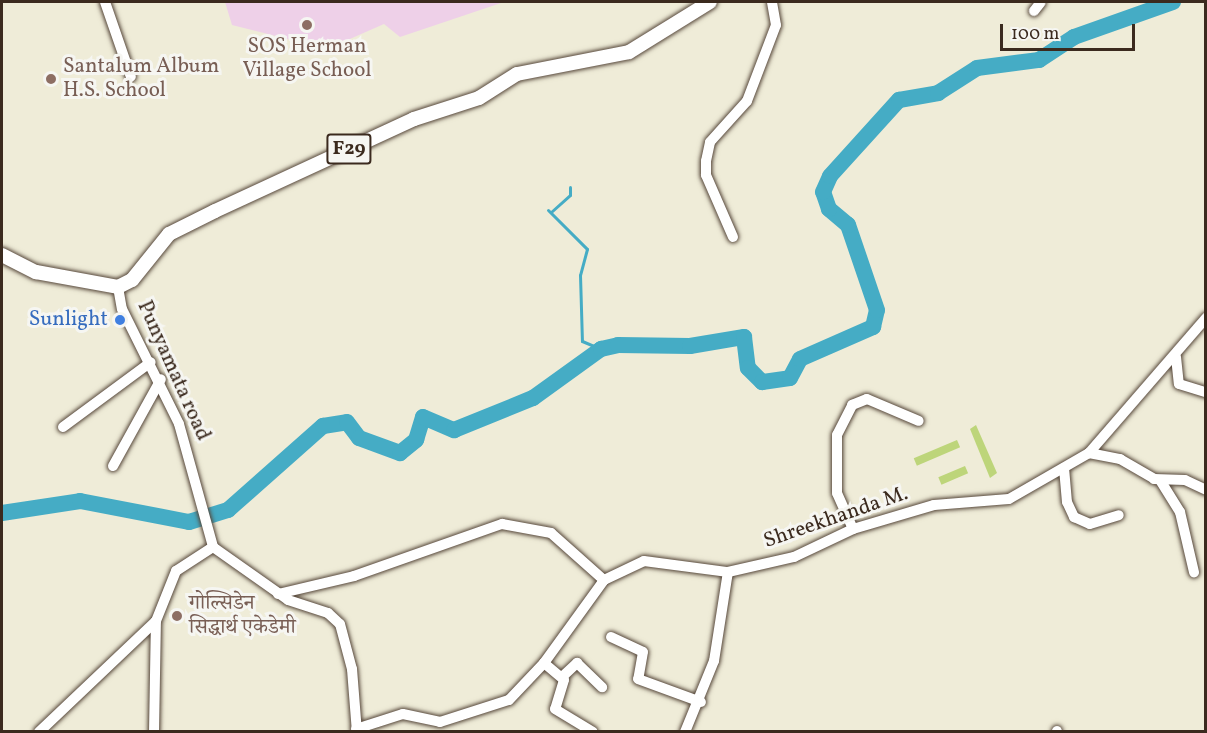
<!DOCTYPE html>
<html>
<head>
<meta charset="utf-8">
<style>
  body { margin:0 }
  #map { position:relative; width:1207px; height:733px; overflow:hidden; background:#efecd8; font-family:Vollkorn,"Noto Serif Devanagari",serif }
  div>[style] { position:absolute }
  .built>* { inset:0; background:#eed0e8 }
  .green>* { inset:0; background:#bdd57a; transform-origin:0 0 }
  .stream>* { height:3px; margin:-1.5px; padding:0 1.5px; transform-origin:1.5px; border-radius:1.5px; background:#45acc5 }
  .river>* { height:16px; margin:-8px; padding:0 8px; transform-origin:8px; border-radius:8px; background:#45acc5 }
  .roads { filter:drop-shadow(0 0 2px #56473a) drop-shadow(0 0 2px #56473a) }
  .minor>* { height:10px; margin:-5px; padding:0 5px; transform-origin:5px; border-radius:5px; background:#fff }
  .major>* { height:14px; margin:-7px; padding:0 7px; transform-origin:7px; border-radius:7px; background:#fff }
  .dots>* { width:16px; height:16px; translate:-50% -50%; box-sizing:border-box; border:3px solid #f6f6f2; border-radius:50% }
  span { translate:-50% -50%; white-space:nowrap; text-align:center; line-height:1.15; -webkit-text-stroke:6px #f6f6f2; paint-order:stroke }
  .shield-label span { padding:2px 4px; background:#f6f6f2; border:2px solid; border-radius:4px; -webkit-text-stroke-width:0 }
  .shield-label { font-size:20px; color:#3b2a1e; font-weight:700 }
  .education-label { font-size:21px; color:#785e54 }
  .left { translate:0 -50%; text-align:left }
  .shop-label { font-size:21px; color:#366cbe }
  .right { translate:-100% -50%; text-align:right }
  .street-label { font-size:21px; color:#3b2a1e }
  .frame { position:absolute; inset:0; border:3px solid #3b2a1e; pointer-events:none }
  .scale { position:absolute; left:1000px; top:24px; width:135px; height:27px; box-sizing:border-box; border:3px solid #3b2a1e; border-top:0; padding-left:8px; font-size:18px; line-height:21px; white-space:nowrap; color:#3b2a1e; -webkit-text-stroke:4px #f6f6f2; paint-order:stroke }
</style>
</head>
<body>
<div id="map">
  <div class="built">
    <i style="clip-path:polygon(225px 2px,504px 2px,400px 37px,384px 24px,327px 49px,232px 25px)"></i>
  </div>
  <div class="green">
    <i style="clip-path:polygon(976px 425px,997px 473px,990px 478px,970px 429px)"></i>
    <i style="left:957px;top:440px;width:8px;height:47px;rotate:67deg"></i>
    <i style="left:965px;top:466px;width:8px;height:29px;rotate:67deg"></i>
  </div>
  <div class="stream">
    <i style="left:548px;top:210px;width:55px;rotate:45deg"></i>
    <i style="left:587px;top:249px;width:27px;rotate:105deg"></i>
    <i style="left:580px;top:275px;width:66px;rotate:88.3deg"></i>
    <i style="left:582px;top:341px;width:21px;rotate:23deg"></i>
    <i style="left:551px;top:212px;width:25px;rotate:-42deg"></i>
    <i style="left:570px;top:195px;width:8px;rotate:-90deg"></i>
  </div>
  <div class="river">
    <i style="left:2px;top:513px;width:79px;rotate:-8.7deg"></i>
    <i style="left:80px;top:501px;width:111px;rotate:10.9deg"></i>
    <i style="left:189px;top:522px;width:41px;rotate:-17.1deg"></i>
    <i style="left:228px;top:510px;width:127px;rotate:-41.5deg"></i>
    <i style="left:323px;top:426px;width:24px;rotate:-9deg"></i>
    <i style="left:347px;top:422px;width:20px;rotate:53deg"></i>
    <i style="left:359px;top:438px;width:44px;rotate:20.1deg"></i>
    <i style="left:400px;top:453px;width:21px;rotate:-39deg"></i>
    <i style="left:416px;top:440px;width:24px;rotate:-73deg"></i>
    <i style="left:423px;top:417px;width:34px;rotate:23deg"></i>
    <i style="left:454px;top:430px;width:85px;rotate:-22.1deg"></i>
    <i style="left:533px;top:398px;width:84px;rotate:-35.8deg"></i>
    <i style="left:601px;top:349px;width:17px;rotate:-13deg"></i>
    <i style="left:618px;top:345px;width:72px;rotate:0.8deg"></i>
    <i style="left:690px;top:346px;width:55px;rotate:-9.5deg"></i>
    <i style="left:744px;top:337px;width:31px;rotate:83deg"></i>
    <i style="left:748px;top:368px;width:20px;rotate:45deg"></i>
    <i style="left:762px;top:382px;width:28px;rotate:-8deg"></i>
    <i style="left:790px;top:378px;width:21px;rotate:-62deg"></i>
    <i style="left:800px;top:359px;width:80px;rotate:-23.7deg"></i>
    <i style="left:873px;top:327px;width:17px;rotate:-77deg"></i>
    <i style="left:877px;top:310px;width:90px;rotate:-108.8deg"></i>
    <i style="left:848px;top:225px;width:25px;rotate:-140deg"></i>
    <i style="left:829px;top:209px;width:18px;rotate:-109deg"></i>
    <i style="left:823px;top:192px;width:17px;rotate:-66deg"></i>
    <i style="left:830px;top:176px;width:103px;rotate:-47.8deg"></i>
    <i style="left:899px;top:100px;width:40px;rotate:-10deg"></i>
    <i style="left:938px;top:93px;width:46px;rotate:-32.7deg"></i>
    <i style="left:977px;top:68px;width:63px;rotate:-7.4deg"></i>
    <i style="left:1039px;top:60px;width:42px;rotate:-33.3deg"></i>
    <i style="left:1074px;top:37px;width:105px;rotate:-19.5deg"></i>
  </div>
  <div class="roads">
    <div class="minor">
      <i style="left:105px;top:2px;width:79px;rotate:70.9deg"></i>
      <i style="left:1034px;top:11px;width:11px;rotate:-52deg"></i>
      <i style="left:733px;top:237px;width:68px;rotate:-113.5deg"></i>
      <i style="left:706px;top:175px;width:14px;rotate:-90deg"></i>
      <i style="left:706px;top:161px;width:19px;rotate:-78deg"></i>
      <i style="left:710px;top:142px;width:55px;rotate:-47.9deg"></i>
      <i style="left:747px;top:101px;width:81px;rotate:-69.1deg"></i>
      <i style="left:776px;top:25px;width:23px;rotate:-100deg"></i>
      <i style="left:118px;top:287px;width:22px;rotate:80deg"></i>
      <i style="left:122px;top:309px;width:128px;rotate:63.6deg"></i>
      <i style="left:179px;top:424px;width:128px;rotate:74.5deg"></i>
      <i style="left:1176px;top:357px;width:27px;rotate:84deg"></i>
      <i style="left:1179px;top:384px;width:28px;rotate:17deg"></i>
      <i style="left:63px;top:427px;width:109px;rotate:-36.5deg"></i>
      <i style="left:1089px;top:453px;width:32px;rotate:11deg"></i>
      <i style="left:1120px;top:459px;width:39px;rotate:30deg"></i>
      <i style="left:1154px;top:479px;width:31px;rotate:2deg"></i>
      <i style="left:1185px;top:480px;width:23px;rotate:25deg"></i>
      <i style="left:113px;top:466px;width:99px;rotate:-61.1deg"></i>
      <i style="left:1064px;top:468px;width:34px;rotate:85deg"></i>
      <i style="left:1067px;top:502px;width:17px;rotate:65deg"></i>
      <i style="left:1074px;top:517px;width:17px;rotate:24deg"></i>
      <i style="left:1090px;top:524px;width:30px;rotate:-17deg"></i>
      <i style="left:1160px;top:480px;width:38px;rotate:58deg"></i>
      <i style="left:1180px;top:512px;width:62px;rotate:76.9deg"></i>
      <i style="left:853px;top:529px;width:39px;rotate:-114deg"></i>
      <i style="left:837px;top:493px;width:58px;rotate:-90deg"></i>
      <i style="left:837px;top:435px;width:34px;rotate:-63deg"></i>
      <i style="left:852px;top:405px;width:16px;rotate:-22deg"></i>
      <i style="left:867px;top:399px;width:56px;rotate:22.9deg"></i>
      <i style="left:213px;top:547px;width:92px;rotate:35.2deg"></i>
      <i style="left:288px;top:600px;width:42px;rotate:18deg"></i>
      <i style="left:328px;top:613px;width:16px;rotate:43deg"></i>
      <i style="left:340px;top:624px;width:47px;rotate:75.1deg"></i>
      <i style="left:352px;top:669px;width:63px;rotate:85.5deg"></i>
      <i style="left:278px;top:594px;width:78px;rotate:-13.3deg"></i>
      <i style="left:354px;top:576px;width:157px;rotate:-19.4deg"></i>
      <i style="left:502px;top:524px;width:50px;rotate:10.4deg"></i>
      <i style="left:551px;top:533px;width:71px;rotate:41.6deg"></i>
      <i style="left:604px;top:580px;width:44px;rotate:-25.4deg"></i>
      <i style="left:644px;top:561px;width:85px;rotate:7.5deg"></i>
      <i style="left:728px;top:572px;width:68px;rotate:-12.8deg"></i>
      <i style="left:794px;top:557px;width:65px;rotate:-25.4deg"></i>
      <i style="left:853px;top:529px;width:84px;rotate:-16.5deg"></i>
      <i style="left:934px;top:505px;width:75px;rotate:-4.6deg"></i>
      <i style="left:1009px;top:499px;width:92px;rotate:-29.9deg"></i>
      <i style="left:1089px;top:453px;width:179px;rotate:-49.1deg"></i>
      <i style="left:611px;top:637px;width:35px;rotate:25deg"></i>
      <i style="left:643px;top:652px;width:27px;rotate:100deg"></i>
      <i style="left:638px;top:679px;width:67px;rotate:20.1deg"></i>
      <i style="left:544px;top:663px;width:26px;rotate:40deg"></i>
      <i style="left:564px;top:680px;width:30px;rotate:107deg"></i>
      <i style="left:555px;top:709px;width:44px;rotate:31.2deg"></i>
      <i style="left:562px;top:677px;width:21px;rotate:-43deg"></i>
      <i style="left:577px;top:663px;width:35px;rotate:44deg"></i>
      <i style="left:356px;top:729px;width:49px;rotate:-17.7deg"></i>
      <i style="left:403px;top:714px;width:38px;rotate:12deg"></i>
      <i style="left:440px;top:722px;width:72px;rotate:-17.7deg"></i>
      <i style="left:509px;top:700px;width:51px;rotate:-46.6deg"></i>
      <i style="left:544px;top:663px;width:102px;rotate:-54.1deg"></i>
      <i style="left:39px;top:732px;width:161px;rotate:-43.5deg"></i>
      <i style="left:154px;top:732px;width:111px;rotate:-89deg"></i>
      <i style="left:156px;top:621px;width:54px;rotate:-68.2deg"></i>
      <i style="left:176px;top:571px;width:44px;rotate:-33deg"></i>
      <i style="left:685px;top:732px;width:77px;rotate:-67.8deg"></i>
      <i style="left:714px;top:661px;width:90px;rotate:-81.1deg"></i>
      <i style="left:1057px;top:732px;width:1px;rotate:-90deg"></i>
    </div>
    <div class="major">
      <i style="left:2px;top:255px;width:38px;rotate:27deg"></i>
      <i style="left:36px;top:272px;width:83px;rotate:10.4deg"></i>
      <i style="left:118px;top:287px;width:16px;rotate:-27deg"></i>
      <i style="left:132px;top:280px;width:59px;rotate:-51.2deg"></i>
      <i style="left:169px;top:234px;width:51px;rotate:-26.6deg"></i>
      <i style="left:215px;top:211px;width:219px;rotate:-24.8deg"></i>
      <i style="left:414px;top:119px;width:68px;rotate:-17.9deg"></i>
      <i style="left:479px;top:98px;width:45px;rotate:-32.3deg"></i>
      <i style="left:517px;top:74px;width:114px;rotate:-11.1deg"></i>
      <i style="left:629px;top:52px;width:95px;rotate:-31.7deg"></i>
    </div>
  </div>
  <div class="dots">
    <i style="left:307px;top:25px;background:#8d6e63"></i>
    <i style="left:51px;top:79px;background:#8d6e63"></i>
    <i style="left:120px;top:320px;background:#3f7fe0"></i>
    <i style="left:177px;top:616px;background:#8d6e63"></i>
  </div>
  <div class="shield-label">
    <span style="left:349px;top:149px">F29</span>
  </div>
  <div class="education-label">
    <span style="left:307px;top:59px">SOS Herman<br>Village School</span>
    <span class="left" style="left:63px;top:79px">Santalum Album<br>H.S. School</span>
    <span class="left" style="left:189px;top:616px">गोल्सिडेन<br>सिद्धार्थ एकेडेमी</span>
  </div>
  <div class="shop-label">
    <span class="right" style="left:108px;top:320px">Sunlight</span>
  </div>
  <div class="street-label">
    <span style="left:173px;top:371px;rotate:66deg">Punyamata road</span>
    <span style="left:836px;top:518px;rotate:-19deg">Shreekhanda M.</span>
  </div>
  <div class="frame"></div>
  <div class="scale">100 m</div>
</div>
</body>
</html>
